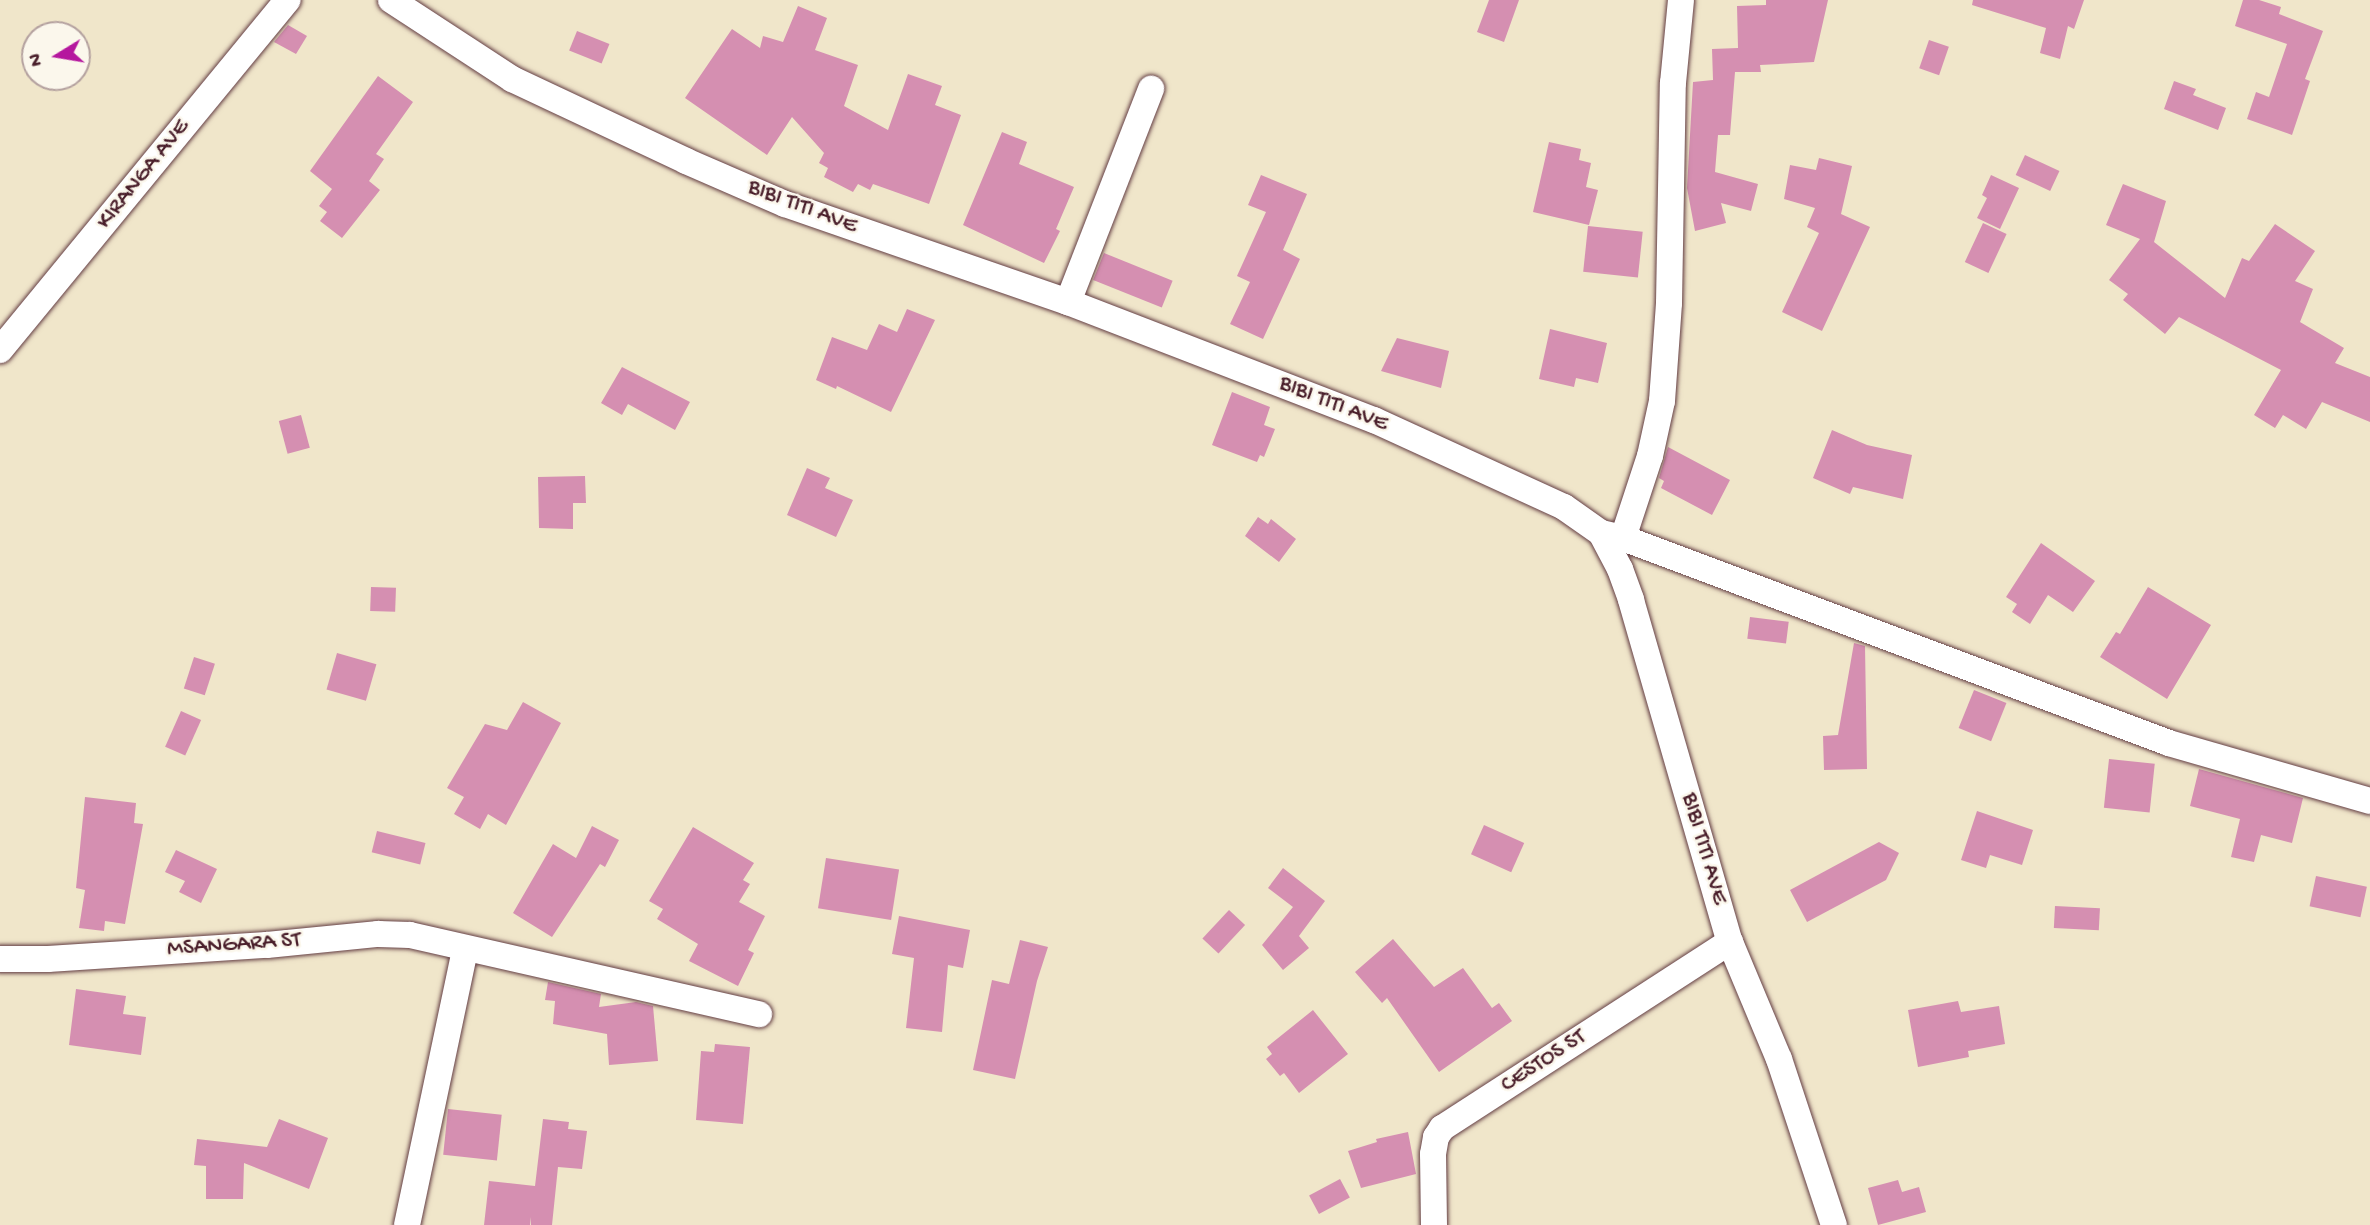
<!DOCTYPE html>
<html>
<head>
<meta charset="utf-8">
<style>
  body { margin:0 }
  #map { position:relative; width:2370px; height:1225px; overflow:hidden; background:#f0e6ca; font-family:"Gochi Hand",sans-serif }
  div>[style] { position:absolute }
  .building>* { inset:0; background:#d58fb1; transform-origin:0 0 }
  .roads { filter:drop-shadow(0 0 2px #633d43) drop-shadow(0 0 2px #633d43) }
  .street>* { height:26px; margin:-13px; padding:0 13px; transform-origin:13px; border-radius:13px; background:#fff }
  span { translate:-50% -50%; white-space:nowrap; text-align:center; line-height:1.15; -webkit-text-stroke:5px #fbf7ec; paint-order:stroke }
  .street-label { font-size:23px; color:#4a1f2b }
  .north { position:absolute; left:21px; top:21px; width:70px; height:70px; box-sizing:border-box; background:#fbf7ec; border:2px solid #b4a19f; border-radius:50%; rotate:259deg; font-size:19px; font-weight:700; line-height:28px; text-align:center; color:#4a1f2b }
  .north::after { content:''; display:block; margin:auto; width:24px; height:32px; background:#b5179e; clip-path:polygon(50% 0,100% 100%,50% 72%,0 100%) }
</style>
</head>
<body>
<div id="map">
  <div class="building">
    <i style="clip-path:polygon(1489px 0,1519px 0,1504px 42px,1477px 32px)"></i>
    <i style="clip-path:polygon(1766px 0,1828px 0,1814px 62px,1760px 65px,1761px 72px,1735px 72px,1730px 135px,1718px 135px,1715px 172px,1758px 184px,1751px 211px,1721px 203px,1726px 223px,1695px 231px,1687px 188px,1693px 82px,1713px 80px,1712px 49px,1738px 48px,1737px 6px,1766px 5px)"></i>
    <i style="clip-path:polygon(1973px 0,2084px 0,2074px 29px,2068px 26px,2060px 59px,2040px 53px,2046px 28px,1972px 5px)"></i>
    <i style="clip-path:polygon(2243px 0,2259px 0,2281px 7px,2279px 14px,2323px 31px,2305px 79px,2310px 81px,2292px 135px,2247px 119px,2256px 92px,2269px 97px,2287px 44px,2235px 26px)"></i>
    <i style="clip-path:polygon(798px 6px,827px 18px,815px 50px,858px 65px,844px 106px,888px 130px,908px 74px,942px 86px,935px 105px,961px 115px,929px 204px,873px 184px,870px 190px,858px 184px,853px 192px,824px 177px,828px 168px,819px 163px,824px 153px,792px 117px,767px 155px,685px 98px,732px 29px,760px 48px,763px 36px,783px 42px)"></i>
    <i style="clip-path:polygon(288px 25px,307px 36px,296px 54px,274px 42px)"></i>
    <i style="left:577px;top:31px;width:35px;height:21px;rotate:22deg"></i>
    <i style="left:1929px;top:40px;width:21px;height:30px;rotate:19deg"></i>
    <i style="clip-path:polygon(378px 76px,413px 102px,376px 154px,384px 159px,369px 181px,380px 190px,342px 238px,320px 221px,327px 212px,319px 206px,332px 189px,310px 171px)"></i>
    <i style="clip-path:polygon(2174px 81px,2196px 89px,2193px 95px,2226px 108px,2218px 130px,2164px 109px)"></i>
    <i style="clip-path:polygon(1002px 132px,1027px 142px,1019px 164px,1074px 187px,1056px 229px,1060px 231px,1044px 263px,963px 225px)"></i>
    <i style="clip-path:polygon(1549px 142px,1581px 149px,1579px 160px,1591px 163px,1586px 187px,1598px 190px,1589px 225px,1533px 212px)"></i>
    <i style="left:2025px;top:155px;width:38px;height:22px;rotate:25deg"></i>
    <i style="clip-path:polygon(1819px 158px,1852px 166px,1841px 214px,1870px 227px,1822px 331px,1782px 312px,1819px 233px,1807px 227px,1815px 208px,1784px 199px,1790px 165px,1816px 170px)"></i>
    <i style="clip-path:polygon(1261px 175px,1307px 194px,1283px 250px,1300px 259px,1263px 339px,1230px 324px,1250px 282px,1237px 276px,1266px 212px,1248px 205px)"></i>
    <i style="clip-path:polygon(1991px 175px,2019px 188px,2000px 229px,1977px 218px,1987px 198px,1982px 195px)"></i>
    <i style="clip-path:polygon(2123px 184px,2166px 201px,2154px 242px,2225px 298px,2242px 258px,2249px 261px,2275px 224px,2315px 251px,2295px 281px,2313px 289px,2300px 322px,2344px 348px,2335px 363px,2370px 377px,2370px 422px,2322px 402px,2306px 429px,2283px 415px,2275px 428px,2254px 415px,2281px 370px,2179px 317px,2165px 334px,2123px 300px,2128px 294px,2109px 280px,2140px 239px,2106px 225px)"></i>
    <i style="left:1983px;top:223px;width:26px;height:43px;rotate:25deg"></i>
    <i style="left:1588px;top:226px;width:55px;height:46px;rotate:6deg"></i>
    <i style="left:1104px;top:253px;width:74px;height:29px;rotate:22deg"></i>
    <i style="clip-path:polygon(907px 309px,935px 320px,891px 412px,837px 386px,836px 389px,816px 380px,832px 337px,867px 350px,879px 324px,897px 332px)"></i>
    <i style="clip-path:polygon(1550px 329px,1607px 343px,1598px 383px,1576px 378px,1574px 387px,1539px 379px)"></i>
    <i style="clip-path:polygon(1397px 338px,1449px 351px,1441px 388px,1381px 371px)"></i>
    <i style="clip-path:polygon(622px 367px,690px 402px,675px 430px,628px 404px,622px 415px,601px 403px)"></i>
    <i style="clip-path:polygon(1232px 392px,1270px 407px,1264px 425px,1275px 429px,1264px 457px,1260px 455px,1257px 462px,1212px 445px)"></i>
    <i style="left:301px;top:415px;width:34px;height:23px;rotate:75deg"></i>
    <i style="clip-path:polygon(1832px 430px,1867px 445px,1912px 455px,1903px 499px,1853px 487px,1850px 494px,1813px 478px)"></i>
    <i style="clip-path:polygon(1668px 447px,1730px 480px,1712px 515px,1661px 488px,1664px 481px,1659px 478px)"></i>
    <i style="clip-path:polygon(807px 468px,830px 478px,825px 488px,853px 500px,836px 537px,787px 515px)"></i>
    <i style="clip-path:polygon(585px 476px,586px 503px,573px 503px,573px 529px,539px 528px,538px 477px)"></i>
    <i style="clip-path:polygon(1258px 517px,1268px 524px,1271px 519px,1296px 539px,1279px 562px,1245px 536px)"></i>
    <i style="clip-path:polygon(2041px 543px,2095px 581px,2073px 612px,2048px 595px,2030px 624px,2012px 612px,2017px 604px,2006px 597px)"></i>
    <i style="left:371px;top:587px;width:25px;height:24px;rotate:2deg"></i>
    <i style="clip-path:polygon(2148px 587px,2211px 625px,2167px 699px,2100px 657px,2116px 632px,2120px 634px)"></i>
    <i style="left:1750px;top:617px;width:39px;height:22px;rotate:7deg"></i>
    <i style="clip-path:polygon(1854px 643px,1865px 646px,1867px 769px,1824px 770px,1823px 736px,1838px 735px)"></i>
    <i style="left:337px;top:653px;width:41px;height:38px;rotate:16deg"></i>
    <i style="left:194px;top:657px;width:22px;height:33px;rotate:18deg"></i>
    <i style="left:1974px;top:690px;width:35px;height:41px;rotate:22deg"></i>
    <i style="clip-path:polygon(523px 702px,561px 723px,506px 825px,488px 814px,480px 829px,454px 814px,464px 797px,447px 788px,485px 724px,507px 730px)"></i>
    <i style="left:181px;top:711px;width:22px;height:39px;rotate:24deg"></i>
    <i style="left:2109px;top:759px;width:46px;height:49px;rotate:6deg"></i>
    <i style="clip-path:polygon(2199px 769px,2303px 798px,2292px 843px,2261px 835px,2254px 862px,2231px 857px,2240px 819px,2190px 806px)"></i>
    <i style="clip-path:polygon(85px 797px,136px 803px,134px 823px,143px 824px,125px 924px,105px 921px,104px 931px,79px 928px,85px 890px,76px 888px)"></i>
    <i style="clip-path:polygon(1977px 811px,2033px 830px,2022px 865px,1990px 855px,1986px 868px,1961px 860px)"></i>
    <i style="left:1484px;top:825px;width:44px;height:32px;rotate:24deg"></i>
    <i style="clip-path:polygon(592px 826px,619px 840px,605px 867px,600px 864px,552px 937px,513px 913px,553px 844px,576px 858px)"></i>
    <i style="clip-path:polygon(693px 827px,754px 863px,743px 880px,750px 884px,739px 902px,765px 916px,748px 950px,754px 953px,738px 986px,689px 961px,698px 944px,657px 919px,663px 909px,649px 901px)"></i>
    <i style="left:377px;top:831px;width:50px;height:22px;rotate:14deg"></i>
    <i style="clip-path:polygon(1879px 842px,1899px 853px,1886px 880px,1807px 922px,1790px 890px)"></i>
    <i style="clip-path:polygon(176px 850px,217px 869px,201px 903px,179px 892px,185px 881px,165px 872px)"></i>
    <i style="left:826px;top:858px;width:74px;height:51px;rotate:9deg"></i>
    <i style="clip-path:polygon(1283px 868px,1325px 901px,1299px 936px,1309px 948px,1283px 970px,1262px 945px,1293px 907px,1268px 888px)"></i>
    <i style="left:2316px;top:876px;width:52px;height:31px;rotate:12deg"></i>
    <i style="left:2055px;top:906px;width:45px;height:22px;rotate:3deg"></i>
    <i style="left:1229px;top:910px;width:22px;height:39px;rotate:43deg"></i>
    <i style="clip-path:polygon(899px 916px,970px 930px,963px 968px,948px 965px,942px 1032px,906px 1028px,914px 958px,892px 954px)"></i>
    <i style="clip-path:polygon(1393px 939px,1434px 987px,1463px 968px,1492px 1008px,1499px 1003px,1512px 1021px,1439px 1072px,1387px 998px,1382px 1003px,1355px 972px)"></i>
    <i style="clip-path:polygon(1020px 940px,1048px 947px,1037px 981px,1015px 1079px,973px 1070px,992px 980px,1009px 984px)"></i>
    <i style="clip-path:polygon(548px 982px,601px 994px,599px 1007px,636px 1002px,653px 1006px,658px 1061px,609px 1065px,607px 1034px,553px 1024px,555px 1001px,545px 1000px)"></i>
    <i style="clip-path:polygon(76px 989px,126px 996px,123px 1014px,146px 1017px,141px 1055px,69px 1045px)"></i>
    <i style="clip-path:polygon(1958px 1001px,1961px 1012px,1999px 1006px,2005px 1044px,1968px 1051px,1969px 1057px,1918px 1067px,1908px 1010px)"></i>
    <i style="clip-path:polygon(1313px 1010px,1348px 1054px,1299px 1093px,1284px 1073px,1280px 1076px,1266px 1059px,1272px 1054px,1267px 1047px)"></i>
    <i style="clip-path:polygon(715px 1044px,750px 1047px,743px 1124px,696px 1120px,701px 1051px,714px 1052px)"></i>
    <i style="left:448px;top:1109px;width:54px;height:46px;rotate:6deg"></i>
    <i style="clip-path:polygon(279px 1119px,328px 1138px,309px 1189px,244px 1163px,243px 1199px,206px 1199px,206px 1166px,194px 1165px,197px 1139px,267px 1147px)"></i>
    <i style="clip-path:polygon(543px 1119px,569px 1122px,568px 1129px,587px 1131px,582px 1169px,558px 1167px,552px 1225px,531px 1225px,531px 1217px,530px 1225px,484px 1225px,489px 1181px,535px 1186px)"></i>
    <i style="clip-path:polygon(1408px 1132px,1416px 1174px,1361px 1188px,1348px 1151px,1377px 1142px,1376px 1139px)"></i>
    <i style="left:1340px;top:1179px;width:21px;height:35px;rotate:62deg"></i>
    <i style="clip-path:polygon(1898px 1180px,1902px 1192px,1919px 1187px,1926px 1212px,1878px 1225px,1868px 1188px)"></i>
  </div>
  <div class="roads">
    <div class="street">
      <i style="left:391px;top:0;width:145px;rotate:33.1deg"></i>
      <i style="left:512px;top:79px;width:192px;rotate:25.2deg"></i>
      <i style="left:686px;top:161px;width:108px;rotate:23.5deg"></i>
      <i style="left:785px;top:204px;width:299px;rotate:19.1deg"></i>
      <i style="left:1068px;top:302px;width:328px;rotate:21.1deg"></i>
      <i style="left:1374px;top:420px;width:209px;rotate:24.6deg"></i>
      <i style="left:1564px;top:507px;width:45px;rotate:35.1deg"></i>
      <i style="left:1601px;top:533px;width:41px;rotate:62.2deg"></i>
      <i style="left:1620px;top:569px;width:33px;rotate:70deg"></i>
      <i style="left:1631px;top:600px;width:356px;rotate:73.9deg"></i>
      <i style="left:1730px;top:942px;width:127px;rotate:67.3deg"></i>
      <i style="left:1779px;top:1059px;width:175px;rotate:71.7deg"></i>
      <i style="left:1068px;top:302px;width:229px;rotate:-68.7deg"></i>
      <i style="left:0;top:350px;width:453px;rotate:-50.6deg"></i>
      <i style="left:1601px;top:533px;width:23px;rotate:13deg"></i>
      <i style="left:1623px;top:538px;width:583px;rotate:20.58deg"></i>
      <i style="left:2169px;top:743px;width:209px;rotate:16.1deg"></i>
      <i style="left:1623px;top:538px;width:86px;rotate:-71.8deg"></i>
      <i style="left:1650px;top:456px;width:56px;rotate:-77.7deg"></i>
      <i style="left:1662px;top:401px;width:98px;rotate:-85.9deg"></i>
      <i style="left:1669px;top:303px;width:220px;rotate:-89deg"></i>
      <i style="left:1673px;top:83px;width:83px;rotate:-84.5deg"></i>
      <i style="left:0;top:959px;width:48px"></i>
      <i style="left:48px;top:959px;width:219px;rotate:-3.7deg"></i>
      <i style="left:267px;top:945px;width:112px;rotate:-5.7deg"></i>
      <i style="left:378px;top:934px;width:32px;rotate:2deg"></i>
      <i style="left:410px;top:935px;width:358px;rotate:12.8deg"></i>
      <i style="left:407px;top:1225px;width:281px;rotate:-78.1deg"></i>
      <i style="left:1434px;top:1225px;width:71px;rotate:-90.8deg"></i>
      <i style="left:1433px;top:1154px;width:17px;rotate:-80deg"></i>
      <i style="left:1436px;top:1137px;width:11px;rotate:-56deg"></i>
      <i style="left:1442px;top:1128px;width:343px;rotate:-32.9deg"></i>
    </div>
  </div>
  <div class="street-label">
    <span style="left:144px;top:175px;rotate:-51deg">KIRANGA AVE</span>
    <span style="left:802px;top:208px;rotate:21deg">BIBI TITI AVE</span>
    <span style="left:1333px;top:405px;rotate:22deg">BIBI TITI AVE</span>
    <span style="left:1703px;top:849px;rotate:74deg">BIBI TITI AVE</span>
    <span style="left:234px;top:946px;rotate:-4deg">MSANGARA ST</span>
    <span style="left:1544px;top:1062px;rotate:-33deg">CESTOS ST</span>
  </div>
  <div class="north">N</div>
</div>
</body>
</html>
